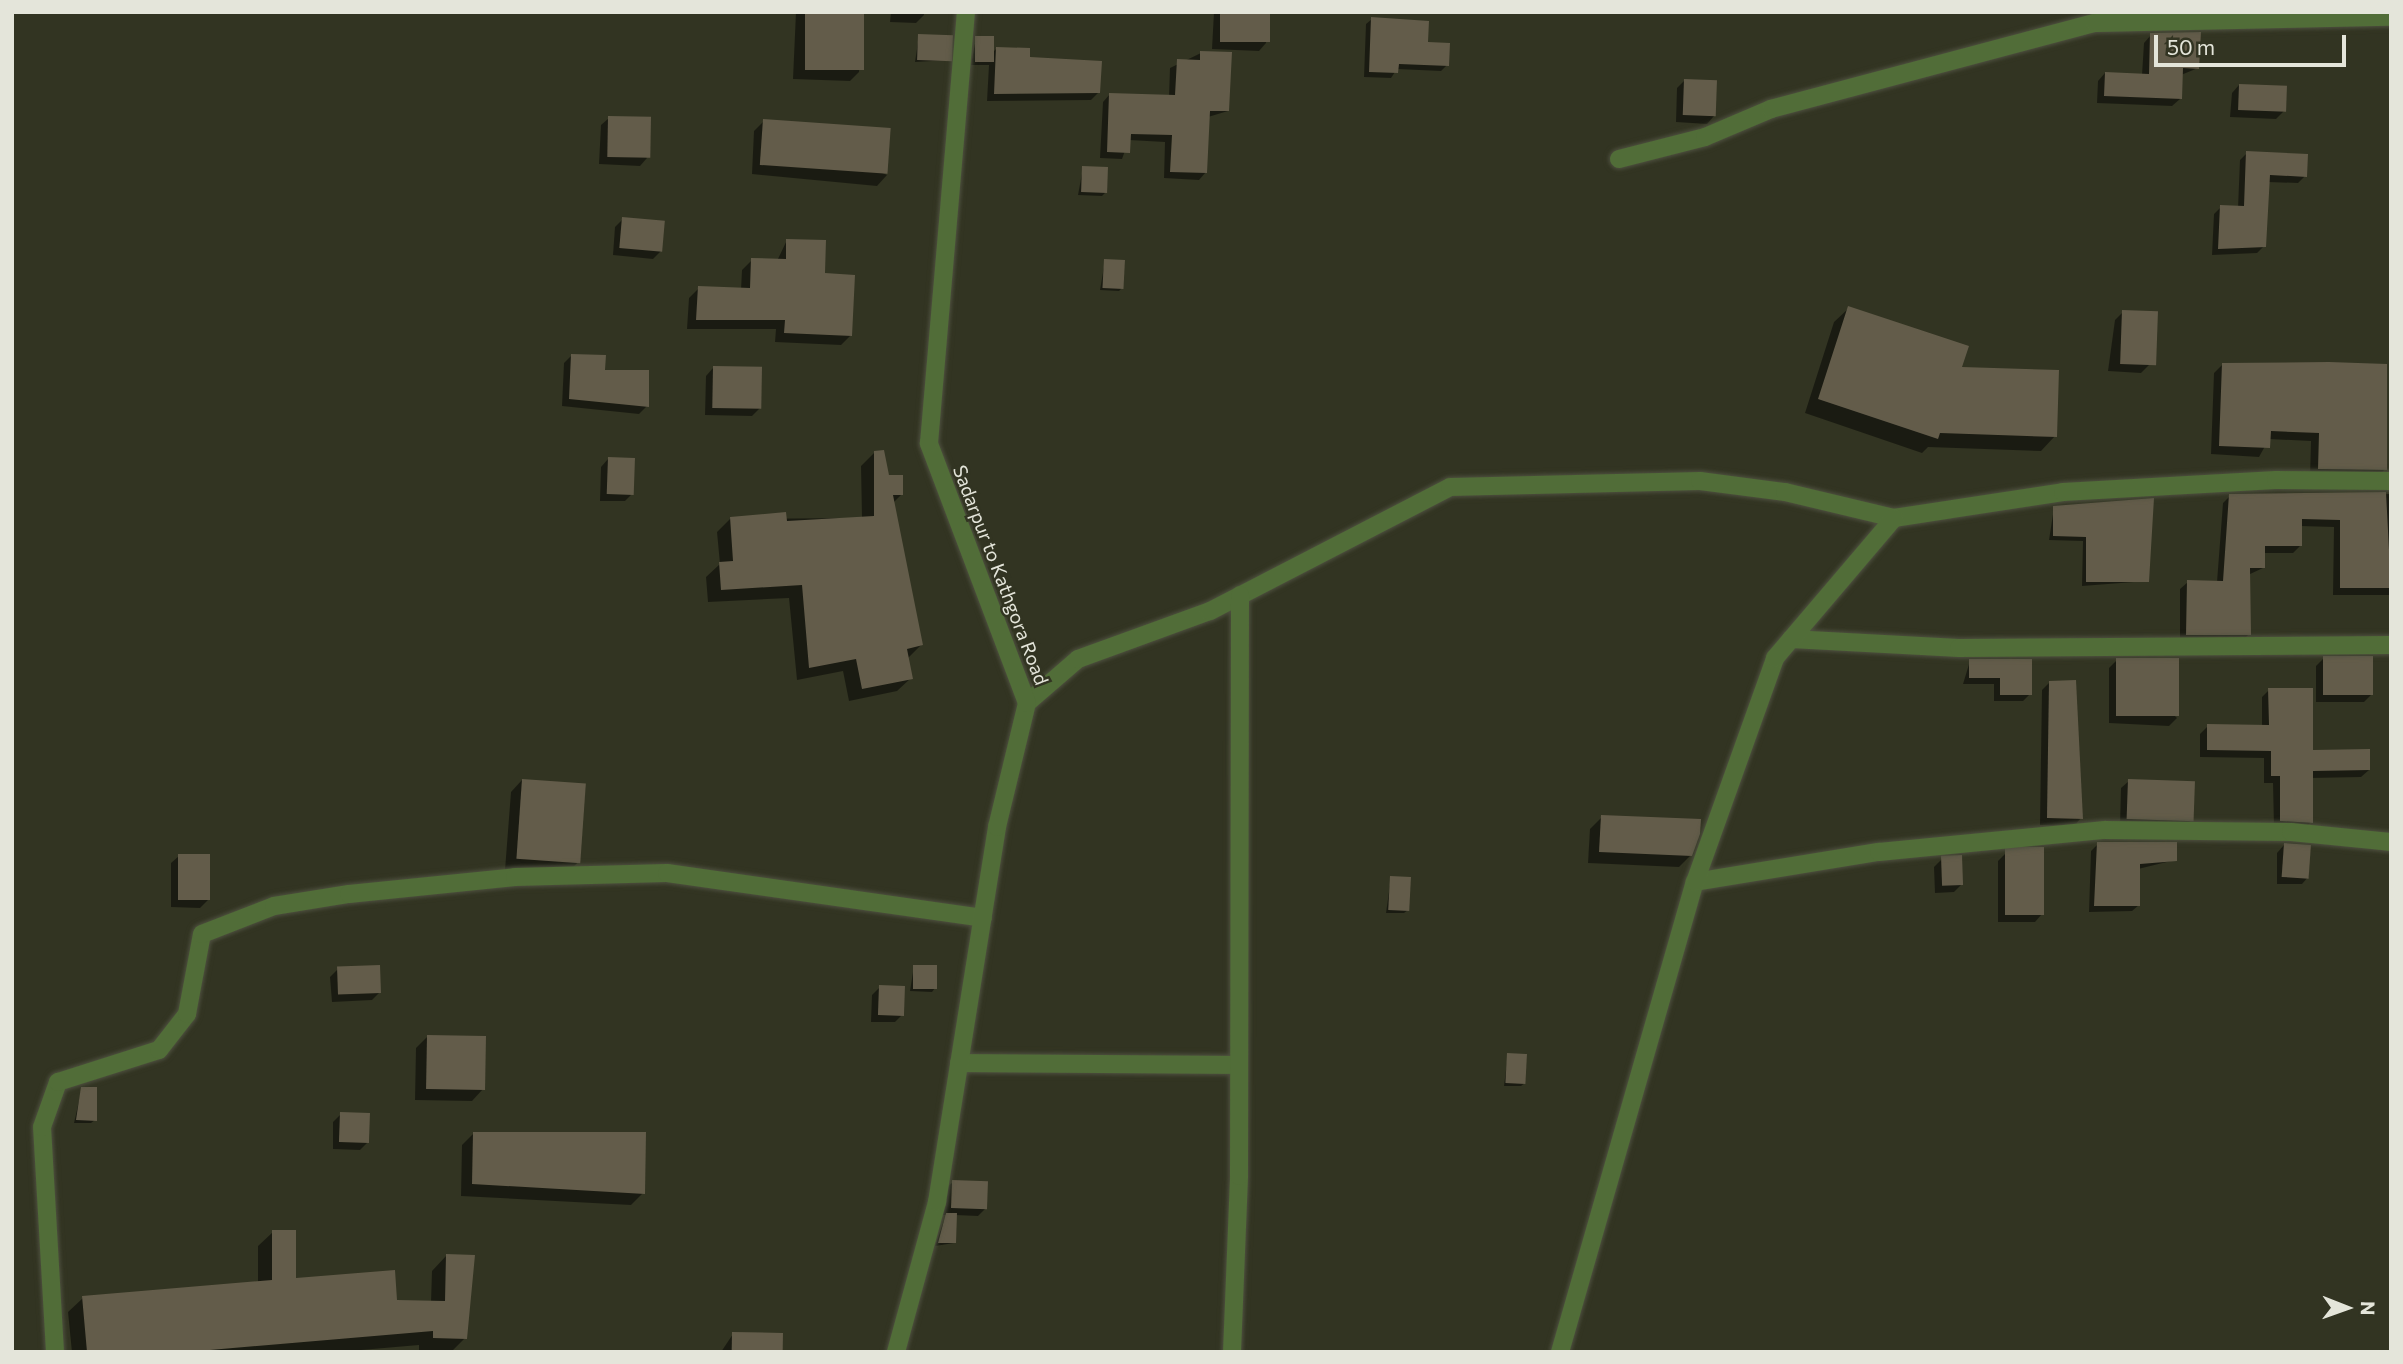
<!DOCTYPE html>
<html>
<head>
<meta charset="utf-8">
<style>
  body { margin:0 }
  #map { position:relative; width:2403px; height:1364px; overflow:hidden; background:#323422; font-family:Commissioner,sans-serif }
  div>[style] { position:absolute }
  .shadow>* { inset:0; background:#0007 }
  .building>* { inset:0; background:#635c4a; transform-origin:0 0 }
  .roads { filter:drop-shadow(0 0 2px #4e503f) drop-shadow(0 0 2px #4e503f) }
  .minor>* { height:18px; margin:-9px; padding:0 9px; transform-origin:9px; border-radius:9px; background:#516d38 }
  span { translate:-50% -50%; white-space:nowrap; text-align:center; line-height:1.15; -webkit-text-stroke:5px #323422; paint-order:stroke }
  .street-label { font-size:19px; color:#e4e5da }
  .frame { position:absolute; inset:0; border:14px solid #e4e5da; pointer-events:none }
  .north { position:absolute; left:2312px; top:1273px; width:70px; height:70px; -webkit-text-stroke:5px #323422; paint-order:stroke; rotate:91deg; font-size:19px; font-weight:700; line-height:28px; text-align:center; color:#e4e5da }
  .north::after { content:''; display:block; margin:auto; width:24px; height:32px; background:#e4e5da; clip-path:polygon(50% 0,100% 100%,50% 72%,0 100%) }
  .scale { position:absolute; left:2154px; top:35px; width:192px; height:32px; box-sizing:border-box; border:4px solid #e4e5da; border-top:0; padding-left:9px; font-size:21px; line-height:24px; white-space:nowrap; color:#e4e5da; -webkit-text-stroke:5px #323422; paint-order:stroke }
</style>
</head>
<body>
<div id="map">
  <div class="shadow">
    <i style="clip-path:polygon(796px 12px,862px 12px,859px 72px,850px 81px,793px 79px)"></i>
    <i style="clip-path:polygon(891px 12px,924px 12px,924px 15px,916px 23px,890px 22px)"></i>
    <i style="clip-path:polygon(1214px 12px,1268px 12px,1266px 43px,1259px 51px,1212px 49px)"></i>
    <i style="clip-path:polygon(1372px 19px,1427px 44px,1447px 65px,1441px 71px,1397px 69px,1391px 78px,1364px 77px,1366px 24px)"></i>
    <i style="clip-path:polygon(2151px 35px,2198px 68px,2181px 75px,2180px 99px,2172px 106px,2097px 103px,2098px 81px,2105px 73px,2142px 75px,2144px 43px)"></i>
    <i style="clip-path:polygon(919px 36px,949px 60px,915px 62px)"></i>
    <i style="clip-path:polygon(976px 38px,991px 54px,997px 48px,1028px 59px,1099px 92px,1091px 100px,987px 101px,989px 65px,971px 65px)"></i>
    <i style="clip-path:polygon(1201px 53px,1228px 111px,1208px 117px,1206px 172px,1199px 180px,1164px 178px,1165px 142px,1129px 140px,1122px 159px,1100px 158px,1103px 102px,1110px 94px,1169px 97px,1170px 68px)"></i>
    <i style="clip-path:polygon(1685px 80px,1714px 116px,1707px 124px,1676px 122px,1677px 88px)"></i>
    <i style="clip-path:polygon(2239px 85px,2284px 111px,2276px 119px,2230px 117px,2232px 93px)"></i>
    <i style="clip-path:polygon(609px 118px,647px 158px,640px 166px,599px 164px,601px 125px)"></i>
    <i style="clip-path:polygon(764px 121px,887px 175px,877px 186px,752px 174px,754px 131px)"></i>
    <i style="clip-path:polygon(2247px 153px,2305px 176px,2298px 183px,2268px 182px,2264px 246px,2257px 253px,2212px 255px,2214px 214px,2221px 207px,2238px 208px,2240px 160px)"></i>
    <i style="clip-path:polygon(1083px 168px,1105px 193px,1102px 196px,1078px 195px)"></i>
    <i style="clip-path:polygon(623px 219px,661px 251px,653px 259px,613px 255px,615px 227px)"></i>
    <i style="clip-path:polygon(787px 240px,823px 275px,851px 335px,841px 345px,775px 342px,776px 329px,687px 329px,689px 298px,699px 288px,741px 290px,742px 270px,752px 260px,777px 261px)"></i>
    <i style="clip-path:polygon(1105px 261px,1122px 288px,1119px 291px,1100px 290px)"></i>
    <i style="clip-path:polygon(1849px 308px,2055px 436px,2041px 451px,1928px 447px,1922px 453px,1805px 413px,1834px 322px)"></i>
    <i style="clip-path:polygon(2123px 312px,2149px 365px,2141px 373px,2108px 371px,2115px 320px)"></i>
    <i style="clip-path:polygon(571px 356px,603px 371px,647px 406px,639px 414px,562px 406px,564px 363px)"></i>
    <i style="clip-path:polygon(2223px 364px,2385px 469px,2376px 478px,2310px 477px,2311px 441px,2269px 439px,2259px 457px,2211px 454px,2214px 373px)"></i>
    <i style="clip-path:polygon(713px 368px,760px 408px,752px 416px,705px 415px,706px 376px)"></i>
    <i style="clip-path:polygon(875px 452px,901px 495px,893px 503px,921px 645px,907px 659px,911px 678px,897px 691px,849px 701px,843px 671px,797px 680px,789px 598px,708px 602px,706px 577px,720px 564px,717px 532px,730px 519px,862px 518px,861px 466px)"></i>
    <i style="clip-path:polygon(608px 459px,633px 493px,625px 501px,600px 501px,601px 467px)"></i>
    <i style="clip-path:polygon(2391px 494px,2391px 595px,2333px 595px,2334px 527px,2300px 526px,2300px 546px,2293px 553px,2263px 553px,2263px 568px,2248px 575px,2249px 634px,2242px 641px,2180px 642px,2180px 589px,2188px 582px,2217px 582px,2223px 503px,2230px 496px)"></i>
    <i style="clip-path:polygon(2054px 508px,2147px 581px,2082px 586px,2083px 541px,2049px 540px)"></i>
    <i style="clip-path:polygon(2323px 659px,2371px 695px,2364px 702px,2316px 702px,2316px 666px)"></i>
    <i style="clip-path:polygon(2117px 660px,2177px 718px,2169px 726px,2109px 723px,2109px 668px)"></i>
    <i style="clip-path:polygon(1970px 661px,2030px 694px,2023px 701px,1994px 701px,1994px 684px,1963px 684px)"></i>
    <i style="clip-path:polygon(2050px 682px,2081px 818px,2074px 826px,2040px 825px,2042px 690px)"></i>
    <i style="clip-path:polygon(2269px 690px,2312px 752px,2369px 770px,2361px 777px,2311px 778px,2311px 822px,2303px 830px,2274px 828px,2273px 783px,2264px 783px,2264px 758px,2200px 757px,2200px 734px,2208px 726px,2262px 727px,2262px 697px)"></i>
    <i style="clip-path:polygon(522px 780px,578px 862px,567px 874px,505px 870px,511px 792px)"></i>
    <i style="clip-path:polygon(2129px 781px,2192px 819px,2185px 826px,2120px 826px,2121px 788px)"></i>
    <i style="clip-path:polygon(1602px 817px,1691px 855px,1679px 867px,1588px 863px,1590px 829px)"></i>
    <i style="clip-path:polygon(2098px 844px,2175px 860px,2138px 869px,2139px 905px,2132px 911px,2089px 912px,2091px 851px)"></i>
    <i style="clip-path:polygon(2284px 845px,2309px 876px,2302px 884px,2277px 884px,2277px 853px)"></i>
    <i style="clip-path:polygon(2006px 853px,2042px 914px,2035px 922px,1998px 922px,1998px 861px)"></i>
    <i style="clip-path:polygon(179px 856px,208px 900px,200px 908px,171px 907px,171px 863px)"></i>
    <i style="clip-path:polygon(1942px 859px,1961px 885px,1954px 892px,1935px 893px,1934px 867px)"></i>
    <i style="clip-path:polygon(1391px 878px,1408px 910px,1404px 913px,1386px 913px)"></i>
    <i style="clip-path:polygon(914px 966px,935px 988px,932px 992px,910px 991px)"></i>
    <i style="clip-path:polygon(338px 969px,380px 992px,372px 1000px,332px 1002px,330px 977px)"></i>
    <i style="clip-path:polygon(880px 987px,903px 1014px,895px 1022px,871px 1022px,872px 995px)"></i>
    <i style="clip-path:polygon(428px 1036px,483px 1089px,472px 1101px,415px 1100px,416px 1048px)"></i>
    <i style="clip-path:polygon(1508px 1055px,1525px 1083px,1521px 1086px,1504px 1086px)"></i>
    <i style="clip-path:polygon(82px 1088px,95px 1120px,91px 1123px,74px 1123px)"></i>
    <i style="clip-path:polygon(341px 1114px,368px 1142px,360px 1150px,333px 1149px,333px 1122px)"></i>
    <i style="clip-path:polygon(474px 1133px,643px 1193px,631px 1205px,461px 1196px,462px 1145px)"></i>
    <i style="clip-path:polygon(953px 1182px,986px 1208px,978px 1216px,955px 1215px,954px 1243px,935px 1246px,946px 1215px,941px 1215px,945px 1189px)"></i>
    <i style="clip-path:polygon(273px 1232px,294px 1280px,396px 1301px,431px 1302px,432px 1271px,446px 1256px,465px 1338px,451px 1352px,419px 1352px,419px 1345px,338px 1352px,72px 1352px,68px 1312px,83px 1298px,258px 1283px,258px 1246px)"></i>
    <i style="clip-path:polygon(733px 1334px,781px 1352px,721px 1352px)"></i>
  </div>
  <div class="building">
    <i style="left:805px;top:12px;width:59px;height:58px"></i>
    <i style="left:1220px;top:12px;width:50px;height:30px"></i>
    <i style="clip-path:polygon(1371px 17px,1429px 21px,1428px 42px,1450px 43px,1449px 66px,1399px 64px,1398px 73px,1369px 72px)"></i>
    <i style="clip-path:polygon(2201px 32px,2199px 69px,2183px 68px,2182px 99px,2104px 96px,2105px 72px,2149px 74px,2150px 33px)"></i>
    <i style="left:918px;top:34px;width:35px;height:26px;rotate:2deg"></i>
    <i style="left:975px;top:36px;width:19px;height:26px"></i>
    <i style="clip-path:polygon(996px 47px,1030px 48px,1030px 57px,1102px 61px,1100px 93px,994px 94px)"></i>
    <i style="clip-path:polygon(1200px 51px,1232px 52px,1229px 111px,1210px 111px,1207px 173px,1170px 172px,1172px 135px,1131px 134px,1130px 153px,1107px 152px,1109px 93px,1175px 95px,1177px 59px,1200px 60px)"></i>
    <i style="left:1684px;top:79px;width:33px;height:36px;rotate:2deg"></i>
    <i style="left:2239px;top:84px;width:48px;height:26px;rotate:2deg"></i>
    <i style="left:608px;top:116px;width:43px;height:41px;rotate:1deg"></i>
    <i style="left:763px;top:119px;width:128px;height:46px;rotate:4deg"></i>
    <i style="clip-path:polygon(2246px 151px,2308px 154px,2307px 177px,2270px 175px,2266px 247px,2218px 249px,2220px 205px,2244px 206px)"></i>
    <i style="left:1082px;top:166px;width:26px;height:26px;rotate:2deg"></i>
    <i style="left:622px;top:217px;width:43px;height:31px;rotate:5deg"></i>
    <i style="clip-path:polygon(786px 239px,826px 240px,825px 273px,855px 275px,852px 336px,784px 333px,785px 320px,696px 320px,698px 286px,750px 288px,751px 258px,786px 259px)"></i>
    <i style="left:1104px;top:259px;width:21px;height:29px;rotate:3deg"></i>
    <i style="clip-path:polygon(1848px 306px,1969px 346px,1962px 367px,2059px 370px,2057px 437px,1940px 433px,1938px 439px,1818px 399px)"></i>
    <i style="left:2122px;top:310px;width:36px;height:54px;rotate:2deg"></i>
    <i style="clip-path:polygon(571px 354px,606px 355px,605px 370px,649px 370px,649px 407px,569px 399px)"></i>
    <i style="clip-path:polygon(2329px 362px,2387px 364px,2387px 470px,2318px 469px,2319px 433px,2271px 431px,2270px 448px,2219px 446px,2222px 363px)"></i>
    <i style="left:713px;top:366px;width:49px;height:42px;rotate:1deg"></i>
    <i style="clip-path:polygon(884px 450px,889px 475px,903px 475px,903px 495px,893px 495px,923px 645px,907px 649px,913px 679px,862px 689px,856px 659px,809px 668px,802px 585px,721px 590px,719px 562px,733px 561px,730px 517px,786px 512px,787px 521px,874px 516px,874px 451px)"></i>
    <i style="left:608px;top:457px;width:27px;height:37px;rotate:2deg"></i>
    <i style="clip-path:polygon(2386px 492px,2391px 588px,2340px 588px,2340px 520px,2302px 519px,2302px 546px,2265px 546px,2265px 568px,2250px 568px,2251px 635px,2186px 635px,2187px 580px,2223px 581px,2229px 494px)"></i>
    <i style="clip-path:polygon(2154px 498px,2149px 582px,2086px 582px,2086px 537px,2053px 536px,2053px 506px)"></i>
    <i style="left:2373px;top:656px;width:39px;height:50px;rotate:90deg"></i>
    <i style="left:2116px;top:658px;width:63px;height:58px"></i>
    <i style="clip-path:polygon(1969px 659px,2032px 659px,2032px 695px,2000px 695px,2000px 678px,1969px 678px)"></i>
    <i style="clip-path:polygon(2076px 680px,2083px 819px,2047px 818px,2049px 681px)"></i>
    <i style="clip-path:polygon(2268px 688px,2313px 688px,2313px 750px,2370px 749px,2370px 770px,2313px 771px,2313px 823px,2280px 821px,2280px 776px,2271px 776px,2271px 751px,2207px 750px,2207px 724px,2269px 725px)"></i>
    <i style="left:522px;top:779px;width:64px;height:80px;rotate:4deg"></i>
    <i style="left:2128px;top:779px;width:67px;height:40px;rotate:2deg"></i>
    <i style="clip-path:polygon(1601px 815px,1701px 819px,1700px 834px,1692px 856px,1599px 852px)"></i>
    <i style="clip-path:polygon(2097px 842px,2177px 842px,2177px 861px,2140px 864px,2140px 906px,2094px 906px)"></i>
    <i style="left:2284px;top:843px;width:27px;height:34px;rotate:4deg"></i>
    <i style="left:2044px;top:847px;width:68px;height:39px;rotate:90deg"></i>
    <i style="left:178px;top:854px;width:32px;height:46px"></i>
    <i style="left:1962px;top:855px;width:30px;height:21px;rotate:88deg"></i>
    <i style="left:1390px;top:876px;width:21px;height:34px;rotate:3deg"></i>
    <i style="left:380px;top:965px;width:28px;height:43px;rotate:88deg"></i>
    <i style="left:913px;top:965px;width:24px;height:24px"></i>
    <i style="left:879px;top:985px;width:26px;height:30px;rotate:2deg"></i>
    <i style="left:427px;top:1035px;width:59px;height:54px;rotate:1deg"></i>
    <i style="left:1507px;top:1053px;width:20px;height:30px;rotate:3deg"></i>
    <i style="clip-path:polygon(81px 1087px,97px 1087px,97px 1121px,76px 1120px)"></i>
    <i style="left:340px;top:1112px;width:30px;height:30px;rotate:2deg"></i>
    <i style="clip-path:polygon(473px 1132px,646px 1132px,645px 1194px,472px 1184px)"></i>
    <i style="left:952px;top:1180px;width:36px;height:28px;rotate:2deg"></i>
    <i style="clip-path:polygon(946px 1213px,957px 1213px,956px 1243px,938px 1243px)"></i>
    <i style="clip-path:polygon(272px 1230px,296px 1230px,296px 1278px,395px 1270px,397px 1300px,445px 1301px,446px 1254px,475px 1255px,467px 1339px,433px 1338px,433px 1331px,187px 1352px,87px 1352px,82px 1296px,272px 1280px)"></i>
    <i style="left:732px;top:1332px;width:51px;height:20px;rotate:1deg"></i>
  </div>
  <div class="roads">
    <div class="minor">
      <i style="left:1619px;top:159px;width:89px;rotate:-14.3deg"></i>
      <i style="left:1705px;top:137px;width:72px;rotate:-23deg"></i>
      <i style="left:1771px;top:109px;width:335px;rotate:-14.9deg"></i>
      <i style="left:2095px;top:23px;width:296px;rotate:-1.2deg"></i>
      <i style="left:1791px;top:639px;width:168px;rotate:3.1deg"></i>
      <i style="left:1959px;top:648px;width:432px;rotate:-0.4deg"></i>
      <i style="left:1027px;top:703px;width:67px;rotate:-40.8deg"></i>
      <i style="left:1078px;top:659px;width:140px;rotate:-20deg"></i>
      <i style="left:1210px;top:611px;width:270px;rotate:-27.3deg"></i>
      <i style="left:1450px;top:487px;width:250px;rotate:-1.4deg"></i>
      <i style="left:1700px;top:481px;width:86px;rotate:7.4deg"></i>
      <i style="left:1785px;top:492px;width:112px;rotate:13.4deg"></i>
      <i style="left:1894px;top:518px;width:171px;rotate:-8.7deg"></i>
      <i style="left:2063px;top:492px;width:213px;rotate:-3.2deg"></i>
      <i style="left:2276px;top:480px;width:115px;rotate:0.5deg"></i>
      <i style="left:1695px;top:882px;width:186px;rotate:-9.3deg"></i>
      <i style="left:1879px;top:852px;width:227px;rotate:-5.6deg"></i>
      <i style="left:2105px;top:830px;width:186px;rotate:0.6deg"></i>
      <i style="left:2291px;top:832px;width:100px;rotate:5.7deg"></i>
      <i style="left:959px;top:1063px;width:279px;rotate:0.4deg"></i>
      <i style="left:55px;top:1352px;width:225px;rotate:-93.3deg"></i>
      <i style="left:42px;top:1127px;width:48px;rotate:-70.4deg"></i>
      <i style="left:58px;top:1082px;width:106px;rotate:-17.6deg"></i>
      <i style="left:159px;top:1050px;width:46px;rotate:-52.1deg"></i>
      <i style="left:187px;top:1014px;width:81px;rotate:-79.4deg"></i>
      <i style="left:202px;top:934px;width:77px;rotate:-21.3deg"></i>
      <i style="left:274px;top:906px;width:76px;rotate:-9.1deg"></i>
      <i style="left:349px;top:894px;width:167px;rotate:-5.8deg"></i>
      <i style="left:515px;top:877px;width:152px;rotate:-1.5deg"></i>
      <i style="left:667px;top:873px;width:319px;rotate:8.1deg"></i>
      <i style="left:896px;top:1352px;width:156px;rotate:-74.7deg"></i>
      <i style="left:937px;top:1202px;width:380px;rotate:-80.9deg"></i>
      <i style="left:997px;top:827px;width:128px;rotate:-76.4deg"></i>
      <i style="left:1027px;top:703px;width:278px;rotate:-110.7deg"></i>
      <i style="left:929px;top:443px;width:433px;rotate:-85.1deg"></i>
      <i style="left:1232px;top:1352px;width:176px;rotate:-87.7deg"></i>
      <i style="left:1239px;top:1176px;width:581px;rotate:-89.9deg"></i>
      <i style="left:1560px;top:1352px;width:489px;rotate:-74deg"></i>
      <i style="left:1695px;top:882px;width:238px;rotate:-70.3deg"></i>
      <i style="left:1775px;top:658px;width:184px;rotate:-49.6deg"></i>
    </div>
  </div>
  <div class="street-label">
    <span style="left:1001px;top:575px;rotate:69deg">Sadarpur to Kathgora Road</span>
  </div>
  <div class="frame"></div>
  <div class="north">N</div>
  <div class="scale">50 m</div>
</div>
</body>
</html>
